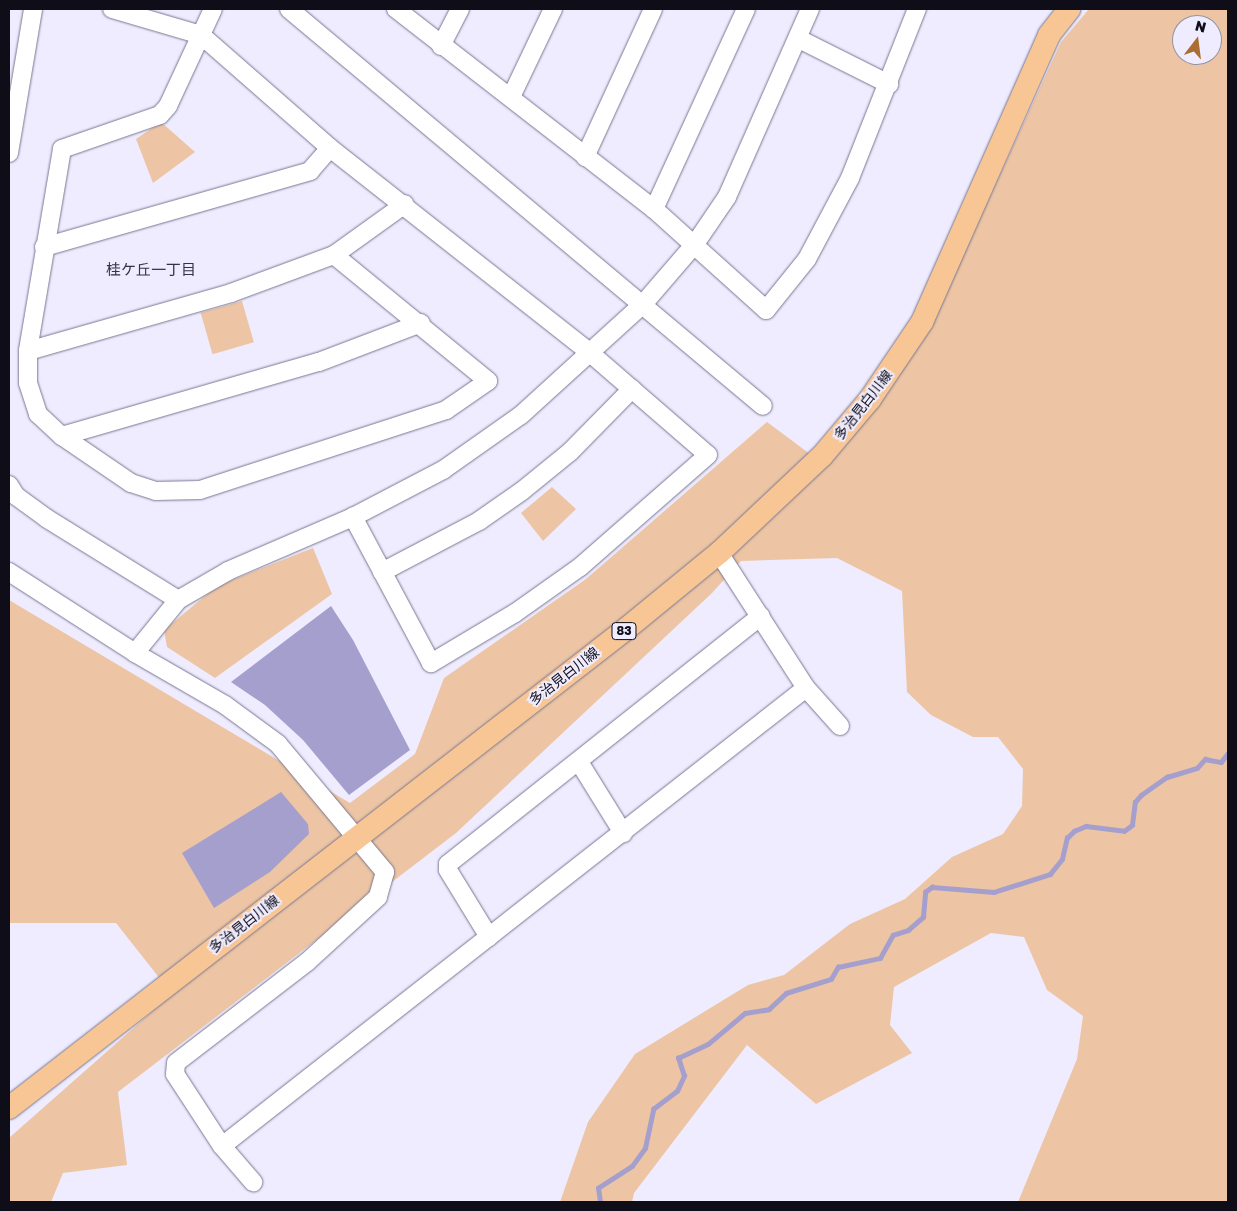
<!DOCTYPE html>
<html>
<head>
<meta charset="utf-8">
<style>
  body { margin:0 }
  #map { position:relative; width:1237px; height:1211px; overflow:hidden; background:#eeecfe; font-family:"Golos Text","Noto Sans JP",sans-serif }
  div>[style] { position:absolute }
  .green>* { inset:0; background:#edc5a4; transform-origin:0 0 }
  .water>* { inset:0; background:#a59fce }
  .stream>* { height:4.5px; margin:-2.25px; padding:0 2.25px; transform-origin:2.25px; border-radius:2.25px; background:#a59fce }
  .roads { filter:drop-shadow(0 0 1px #797691) drop-shadow(0 0 1px #797691) }
  .minor>* { height:18px; margin:-9px; padding:0 9px; transform-origin:9px; border-radius:9px; background:#fff }
  .major>* { height:22px; margin:-11px; padding:0 11px; transform-origin:11px; border-radius:11px; background:#f8c594 }
  span { translate:-50% -50%; white-space:nowrap; text-align:center; line-height:1.15; -webkit-text-stroke:4px #eeecfe; paint-order:stroke }
  .shield-label span { padding:1px 4px; background:#eeecfe; border:1px solid; border-radius:4px; -webkit-text-stroke-width:0 }
  .shield-label { font-size:12px; color:#0f0d17; font-weight:700 }
  .street-label { font-size:14px; color:#0f0d17 }
  .neighbourhood-label { font-size:15px; color:#343149 }
  .frame { position:absolute; inset:0; border:10px solid #0f0d17; pointer-events:none }
  .north { position:absolute; left:1172px; top:15px; width:50px; height:50px; box-sizing:border-box; background:#eeecfe; border:1px solid #9593a2; border-radius:50%; rotate:15deg; font-size:14px; font-weight:700; line-height:20px; text-align:center; color:#0f0d17 }
  .north::after { content:''; display:block; margin:auto; width:18px; height:22px; background:#ab6d32; clip-path:polygon(50% 0,100% 100%,50% 72%,0 100%) }
</style>
</head>
<body>
<div id="map">
  <div class="green">
    <i style="clip-path:polygon(evenodd,1089px 9px,1228px 9px,1228px 1202px,1018px 1202px,1077px 1059px,1083px 1016px,1047px 990px,1024px 937px,991px 933px,894px 987px,890px 1025px,912px 1053px,816px 1104px,747px 1045px,634px 1193px,632px 1202px,560px 1202px,588px 1122px,635px 1054px,748px 985px,784px 975px,850px 924px,905px 899px,952px 857px,1003px 834px,1022px 806px,1023px 769px,998px 737px,973px 737px,931px 715px,907px 692px,902px 591px,837px 558px,741px 561px,712px 593px,456px 833px,118px 1092px,127px 1165px,63px 1173px,51px 1202px,9px 1202px,9px 1138px,172px 994px,116px 923px,9px 923px,9px 600px,350px 803px,415px 754px,444px 678px,586px 579px,767px 422px,826px 466px,931px 325px,1061px 42px,1089px 9px,1182px 25px,1212px 25px,1212px 55px,1182px 55px,1182px 25px)"></i>
    <i style="clip-path:polygon(161px 122px,195px 152px,153px 183px,136px 139px)"></i>
    <i style="left:242px;top:301px;width:43px;height:43px;rotate:74deg"></i>
    <i style="clip-path:polygon(552px 487px,576px 509px,543px 541px,521px 513px)"></i>
    <i style="clip-path:polygon(313px 548px,332px 594px,215px 678px,167px 647px,164px 630px,217px 586px)"></i>
  </div>
  <div class="water">
    <i style="clip-path:polygon(331px 606px,353px 640px,410px 750px,349px 795px,303px 740px,265px 705px,231px 682px)"></i>
    <i style="clip-path:polygon(281px 792px,308px 824px,309px 834px,270px 872px,214px 908px,182px 853px)"></i>
  </div>
  <div class="stream">
    <i style="left:600px;top:1202px;width:14px;rotate:-98deg"></i>
    <i style="left:598px;top:1188px;width:40px;rotate:-32.9deg"></i>
    <i style="left:632px;top:1166px;width:22px;rotate:-54deg"></i>
    <i style="left:645px;top:1148px;width:40px;rotate:-78deg"></i>
    <i style="left:653px;top:1109px;width:30px;rotate:-37deg"></i>
    <i style="left:677px;top:1091px;width:17px;rotate:-65deg"></i>
    <i style="left:684px;top:1076px;width:19px;rotate:-108deg"></i>
    <i style="left:678px;top:1058px;width:33px;rotate:-25deg"></i>
    <i style="left:708px;top:1044px;width:48px;rotate:-40deg"></i>
    <i style="left:745px;top:1013px;width:24px;rotate:-9deg"></i>
    <i style="left:769px;top:1009px;width:23px;rotate:-43deg"></i>
    <i style="left:786px;top:993px;width:47px;rotate:-17.3deg"></i>
    <i style="left:831px;top:979px;width:14px;rotate:-60deg"></i>
    <i style="left:838px;top:967px;width:43px;rotate:-12.1deg"></i>
    <i style="left:880px;top:958px;width:26px;rotate:-61deg"></i>
    <i style="left:893px;top:935px;width:16px;rotate:-18deg"></i>
    <i style="left:908px;top:930px;width:20px;rotate:-41deg"></i>
    <i style="left:923px;top:917px;width:25px;rotate:-85deg"></i>
    <i style="left:925px;top:892px;width:9px;rotate:-36deg"></i>
    <i style="left:932px;top:887px;width:62px;rotate:4.6deg"></i>
    <i style="left:994px;top:892px;width:59px;rotate:-17.8deg"></i>
    <i style="left:1050px;top:874px;width:19px;rotate:-51deg"></i>
    <i style="left:1062px;top:859px;width:22px;rotate:-77deg"></i>
    <i style="left:1067px;top:838px;width:10px;rotate:-45deg"></i>
    <i style="left:1074px;top:831px;width:13px;rotate:-23deg"></i>
    <i style="left:1086px;top:826px;width:38px;rotate:7deg"></i>
    <i style="left:1124px;top:831px;width:10px;rotate:-37deg"></i>
    <i style="left:1132px;top:825px;width:23px;rotate:-83deg"></i>
    <i style="left:1135px;top:802px;width:9px;rotate:-49deg"></i>
    <i style="left:1141px;top:795px;width:32px;rotate:-35deg"></i>
    <i style="left:1167px;top:777px;width:31px;rotate:-17deg"></i>
    <i style="left:1197px;top:768px;width:12px;rotate:-48deg"></i>
    <i style="left:1205px;top:759px;width:16px;rotate:11deg"></i>
    <i style="left:1221px;top:762px;width:11px;rotate:-52deg"></i>
  </div>
  <div class="roads">
    <div class="minor">
      <i style="left:112px;top:9px;width:93px;rotate:16.3deg"></i>
      <i style="left:201px;top:35px;width:171px;rotate:41.2deg"></i>
      <i style="left:330px;top:148px;width:330px;rotate:38.2deg"></i>
      <i style="left:589px;top:352px;width:157px;rotate:40.9deg"></i>
      <i style="left:708px;top:455px;width:170px;rotate:138.8deg"></i>
      <i style="left:580px;top:567px;width:80px;rotate:144.7deg"></i>
      <i style="left:515px;top:613px;width:98px;rotate:149.2deg"></i>
      <i style="left:431px;top:663px;width:166px;rotate:-118.1deg"></i>
      <i style="left:213px;top:9px;width:107px;rotate:114.9deg"></i>
      <i style="left:168px;top:106px;width:12px;rotate:132deg"></i>
      <i style="left:160px;top:115px;width:104px;rotate:160.9deg"></i>
      <i style="left:62px;top:149px;width:205px;rotate:99.6deg"></i>
      <i style="left:28px;top:351px;width:32px;rotate:90deg"></i>
      <i style="left:28px;top:383px;width:33px;rotate:72deg"></i>
      <i style="left:38px;top:414px;width:33px;rotate:43deg"></i>
      <i style="left:62px;top:436px;width:83px;rotate:34.3deg"></i>
      <i style="left:131px;top:483px;width:26px;rotate:18deg"></i>
      <i style="left:156px;top:491px;width:44px;rotate:-1.3deg"></i>
      <i style="left:200px;top:490px;width:259px;rotate:-18deg"></i>
      <i style="left:446px;top:410px;width:51px;rotate:-34.6deg"></i>
      <i style="left:488px;top:381px;width:199px;rotate:-140.7deg"></i>
      <i style="left:289px;top:9px;width:618px;rotate:39.95deg"></i>
      <i style="left:396px;top:9px;width:326px;rotate:37.8deg"></i>
      <i style="left:654px;top:209px;width:151px;rotate:42deg"></i>
      <i style="left:766px;top:310px;width:65px;rotate:-51.2deg"></i>
      <i style="left:807px;top:259px;width:92px;rotate:-62deg"></i>
      <i style="left:850px;top:178px;width:182px;rotate:-68.4deg"></i>
      <i style="left:799px;top:39px;width:101px;rotate:26.6deg"></i>
      <i style="left:441px;top:46px;width:42px;rotate:-62.8deg"></i>
      <i style="left:511px;top:97px;width:98px;rotate:-64.5deg"></i>
      <i style="left:9px;top:153px;width:146px;rotate:-80.5deg"></i>
      <i style="left:585px;top:157px;width:163px;rotate:-65.3deg"></i>
      <i style="left:654px;top:209px;width:220px;rotate:-65.3deg"></i>
      <i style="left:44px;top:247px;width:277px;rotate:-15.9deg"></i>
      <i style="left:310px;top:171px;width:30px;rotate:-49deg"></i>
      <i style="left:28px;top:351px;width:211px;rotate:-15.9deg"></i>
      <i style="left:231px;top:293px;width:110px;rotate:-20.3deg"></i>
      <i style="left:334px;top:255px;width:87px;rotate:-35.7deg"></i>
      <i style="left:62px;top:436px;width:267px;rotate:-16.1deg"></i>
      <i style="left:319px;top:362px;width:109px;rotate:-20.9deg"></i>
      <i style="left:9px;top:485px;width:13px;rotate:58deg"></i>
      <i style="left:16px;top:496px;width:37px;rotate:36deg"></i>
      <i style="left:46px;top:518px;width:155px;rotate:31.8deg"></i>
      <i style="left:719px;top:553px;width:161px;rotate:57.2deg"></i>
      <i style="left:806px;top:688px;width:51px;rotate:48.2deg"></i>
      <i style="left:9px;top:572px;width:150px;rotate:32.7deg"></i>
      <i style="left:135px;top:653px;width:104px;rotate:30deg"></i>
      <i style="left:225px;top:705px;width:66px;rotate:36.3deg"></i>
      <i style="left:278px;top:744px;width:167px;rotate:50.1deg"></i>
      <i style="left:385px;top:872px;width:26px;rotate:106deg"></i>
      <i style="left:378px;top:897px;width:96px;rotate:137.5deg"></i>
      <i style="left:307px;top:962px;width:165px;rotate:142.4deg"></i>
      <i style="left:176px;top:1063px;width:11px;rotate:95deg"></i>
      <i style="left:175px;top:1074px;width:86px;rotate:56.9deg"></i>
      <i style="left:222px;top:1146px;width:48px;rotate:49.3deg"></i>
      <i style="left:382px;top:572px;width:110px;rotate:-27.7deg"></i>
      <i style="left:479px;top:521px;width:52px;rotate:-34.9deg"></i>
      <i style="left:522px;top:491px;width:63px;rotate:-39.2deg"></i>
      <i style="left:571px;top:451px;width:87px;rotate:-45.5deg"></i>
      <i style="left:135px;top:653px;width:68px;rotate:-50.9deg"></i>
      <i style="left:178px;top:600px;width:58px;rotate:-30.1deg"></i>
      <i style="left:228px;top:571px;width:136px;rotate:-23.4deg"></i>
      <i style="left:353px;top:517px;width:102px;rotate:-27.6deg"></i>
      <i style="left:443px;top:470px;width:95px;rotate:-35.2deg"></i>
      <i style="left:521px;top:415px;width:166px;rotate:-42.3deg"></i>
      <i style="left:644px;top:303px;width:78px;rotate:-49.2deg"></i>
      <i style="left:695px;top:244px;width:57px;rotate:-55.8deg"></i>
      <i style="left:727px;top:197px;width:206px;rotate:-66.2deg"></i>
      <i style="left:579px;top:762px;width:84px;rotate:58.2deg"></i>
      <i style="left:489px;top:937px;width:79px;rotate:-121.5deg"></i>
      <i style="left:448px;top:870px;width:6px;rotate:-90deg"></i>
      <i style="left:448px;top:864px;width:399px;rotate:-38.4deg"></i>
      <i style="left:222px;top:1146px;width:742px;rotate:-38.11deg"></i>
    </div>
    <div class="major">
      <i style="left:9px;top:1108px;width:781px;rotate:-37.82deg"></i>
      <i style="left:626px;top:629px;width:120px;rotate:-39.3deg"></i>
      <i style="left:719px;top:553px;width:141px;rotate:-43.3deg"></i>
      <i style="left:822px;top:456px;width:75px;rotate:-49.9deg"></i>
      <i style="left:870px;top:399px;width:93px;rotate:-56deg"></i>
      <i style="left:922px;top:322px;width:314px;rotate:-66.1deg"></i>
      <i style="left:1049px;top:35px;width:33px;rotate:-52deg"></i>
    </div>
  </div>
  <div class="shield-label">
    <span style="left:624px;top:631px">83</span>
  </div>
  <div class="street-label">
    <span style="left:863px;top:405px;rotate:-52deg">多治見白川線</span>
    <span style="left:564px;top:676px;rotate:-38deg">多治見白川線</span>
    <span style="left:244px;top:924px;rotate:-38deg">多治見白川線</span>
  </div>
  <div class="neighbourhood-label">
    <span style="left:151px;top:270px">桂ケ丘一丁目</span>
  </div>
  <div class="frame"></div>
  <div class="north">N</div>
</div>
</body>
</html>
